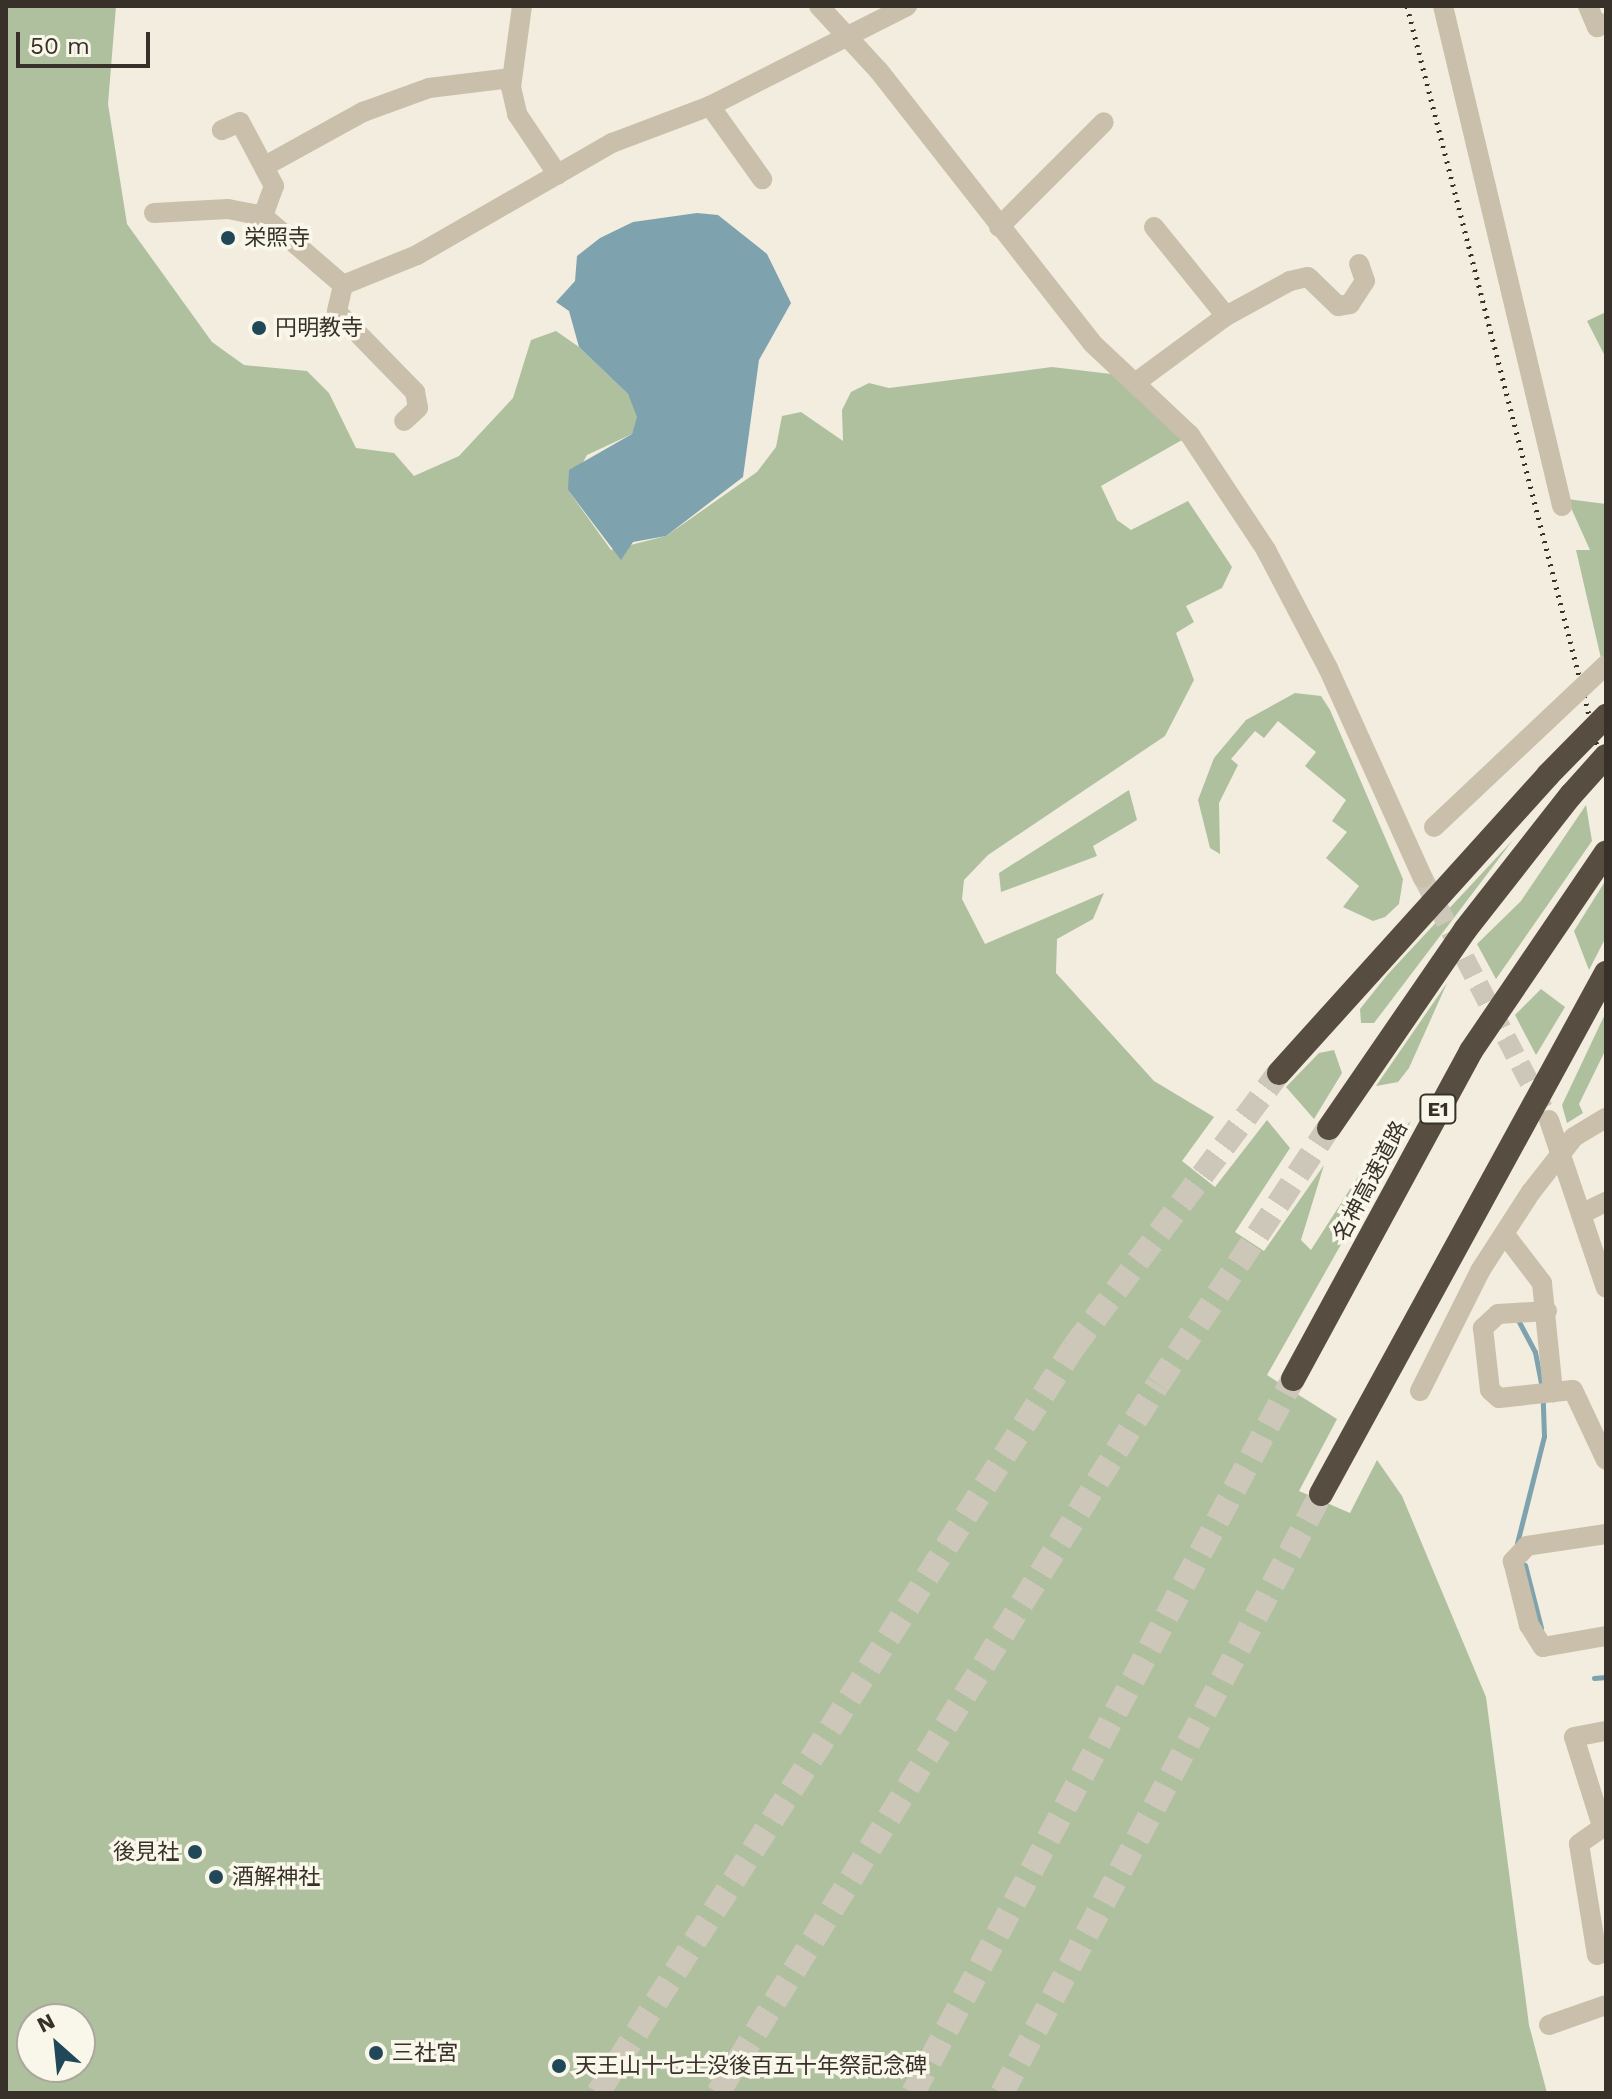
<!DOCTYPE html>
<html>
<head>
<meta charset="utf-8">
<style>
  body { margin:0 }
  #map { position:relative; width:1612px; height:2099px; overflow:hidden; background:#f2edde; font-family:"Work Sans","Noto Sans JP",sans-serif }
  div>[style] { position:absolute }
  .green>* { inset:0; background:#aec09e }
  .water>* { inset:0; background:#7ea2ae }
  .stream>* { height:5px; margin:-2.5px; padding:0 2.5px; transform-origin:2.5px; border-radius:2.5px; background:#7ea2ae }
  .minor-tunnel>* { height:20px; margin-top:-10px; transform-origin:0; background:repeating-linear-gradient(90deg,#cdc7ba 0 20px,transparent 0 30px) }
  .motorway-tunnel>* { height:24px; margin-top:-12px; transform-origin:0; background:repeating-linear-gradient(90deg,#cdc7ba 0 24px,transparent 0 36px) }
  .minor>* { height:20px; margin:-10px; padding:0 10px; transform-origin:10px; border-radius:10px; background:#cabfaa }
  .tertiary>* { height:20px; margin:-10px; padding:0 10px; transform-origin:10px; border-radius:10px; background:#cabfaa }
  .motorway>* { height:24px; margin:-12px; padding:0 12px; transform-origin:12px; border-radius:12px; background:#584d41 }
  .rail>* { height:5px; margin-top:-2.5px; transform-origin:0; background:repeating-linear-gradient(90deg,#373129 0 2px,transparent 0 8px) }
  .tertiary-bridge>* { height:20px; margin:-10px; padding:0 10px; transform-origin:10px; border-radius:10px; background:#cabfaa }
  .motorway-bridge>* { height:24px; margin:-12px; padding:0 12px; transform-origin:12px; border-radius:12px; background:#584d41 }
  .dots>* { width:22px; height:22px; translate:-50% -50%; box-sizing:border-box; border:4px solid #f9f6ea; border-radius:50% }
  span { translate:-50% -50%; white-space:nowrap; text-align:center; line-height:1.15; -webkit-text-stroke:7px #f9f6ea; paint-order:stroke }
  .shield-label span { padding:2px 6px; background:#f9f6ea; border:2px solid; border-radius:6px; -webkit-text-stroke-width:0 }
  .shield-label { font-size:20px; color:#373129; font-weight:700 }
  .poi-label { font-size:22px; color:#373129 }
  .left { translate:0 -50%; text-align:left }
  .right { translate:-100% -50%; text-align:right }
  .street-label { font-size:22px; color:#373129 }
  .frame { position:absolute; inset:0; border:8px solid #373129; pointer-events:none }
  .north { position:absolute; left:16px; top:2003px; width:80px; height:80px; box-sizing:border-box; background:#f9f6ea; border:2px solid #aba79d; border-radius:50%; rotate:333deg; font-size:22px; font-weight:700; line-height:32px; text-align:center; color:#373129 }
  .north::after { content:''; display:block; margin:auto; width:28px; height:36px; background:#204858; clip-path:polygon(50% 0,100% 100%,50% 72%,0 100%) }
  .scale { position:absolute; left:16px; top:32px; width:134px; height:36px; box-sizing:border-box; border:4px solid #373129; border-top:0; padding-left:10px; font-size:24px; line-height:28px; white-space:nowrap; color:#373129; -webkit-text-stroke:6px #f9f6ea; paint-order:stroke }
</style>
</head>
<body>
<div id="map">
  <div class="green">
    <i style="clip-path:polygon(evenodd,6px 6px,116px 6px,108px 104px,127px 224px,212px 342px,244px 365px,307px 371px,329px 393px,356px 448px,394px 453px,414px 476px,459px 456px,513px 398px,531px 340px,556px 331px,579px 347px,628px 394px,638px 417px,632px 434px,587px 455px,568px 490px,611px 550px,666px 536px,757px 472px,776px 447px,782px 416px,801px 412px,843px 441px,842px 410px,851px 392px,869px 383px,889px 388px,1052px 367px,1111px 374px,1182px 440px,1101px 486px,1117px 520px,1131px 530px,1188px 501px,1232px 567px,1222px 588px,1186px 606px,1194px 622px,1176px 633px,1194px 680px,1165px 736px,988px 855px,964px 880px,962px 899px,985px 944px,1104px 893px,1093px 919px,1057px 939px,1056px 973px,1154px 1081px,1214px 1117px,1182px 1161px,1215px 1187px,1267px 1120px,1290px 1148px,1235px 1232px,1264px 1251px,1324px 1165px,1301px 1240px,1311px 1250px,1368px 1161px,1411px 1121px,1267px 1375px,1337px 1419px,1299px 1491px,1350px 1513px,1377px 1460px,1402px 1496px,1486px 1697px,1529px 2025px,1547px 2093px,6px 2093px,6px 6px,32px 2019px,80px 2019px,80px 2067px,32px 2067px,32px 2019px)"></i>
    <i style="clip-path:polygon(1606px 312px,1606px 358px,1587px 321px)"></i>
    <i style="clip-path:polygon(1567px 499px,1606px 504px,1606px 680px,1576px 550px,1590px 550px)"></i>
    <i style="clip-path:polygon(1295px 693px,1321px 696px,1330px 710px,1403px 879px,1399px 904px,1385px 917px,1373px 921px,1343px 907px,1359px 886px,1326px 858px,1347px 832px,1332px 821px,1346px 800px,1305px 766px,1316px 752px,1278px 721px,1264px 738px,1255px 731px,1231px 759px,1238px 765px,1219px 803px,1220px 854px,1210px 848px,1198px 800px,1214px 758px,1246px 720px)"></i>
    <i style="clip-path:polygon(1129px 790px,1137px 820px,1093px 846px,1097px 856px,1001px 892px,999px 873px)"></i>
    <i style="clip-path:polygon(1586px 805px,1592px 841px,1496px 979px,1477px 944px,1521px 901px)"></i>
    <i style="clip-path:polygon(1513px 840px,1374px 1023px,1361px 1023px,1360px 1009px,1388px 974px)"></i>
    <i style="clip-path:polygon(1604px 883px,1606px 937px,1589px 970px,1574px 931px)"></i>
    <i style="clip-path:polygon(1447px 983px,1409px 1068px,1398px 1082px,1376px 1086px)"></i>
    <i style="clip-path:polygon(1541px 989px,1565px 1007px,1536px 1055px,1515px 1015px)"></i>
    <i style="clip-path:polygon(1606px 1012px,1606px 1049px,1579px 1104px,1583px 1113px,1567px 1123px,1562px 1105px)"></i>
    <i style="clip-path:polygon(1334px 1050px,1342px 1073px,1314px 1119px,1286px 1087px,1319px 1053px)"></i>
  </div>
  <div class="water">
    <i style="clip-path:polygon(697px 213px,718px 215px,767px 254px,791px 303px,759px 360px,743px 477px,666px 536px,633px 542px,621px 560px,568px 490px,569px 470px,632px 434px,637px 417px,628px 394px,579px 347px,569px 311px,556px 302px,575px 281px,577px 256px,600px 238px,633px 222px)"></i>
  </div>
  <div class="stream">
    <i style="left:1518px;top:1320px;width:36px;rotate:62deg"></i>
    <i style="left:1535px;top:1352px;width:37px;rotate:79deg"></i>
    <i style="left:1517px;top:1543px;width:110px;rotate:-75.8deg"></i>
    <i style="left:1544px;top:1436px;width:38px;rotate:-92deg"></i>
    <i style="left:1525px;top:1565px;width:65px;rotate:75.7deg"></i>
    <i style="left:1594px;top:1678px;width:12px;rotate:-5deg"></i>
  </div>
  <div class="minor-tunnel">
    <i style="left:1423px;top:878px;width:260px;rotate:62.5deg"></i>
  </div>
  <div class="motorway-tunnel">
    <i style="left:598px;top:2093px;width:884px;rotate:-57.48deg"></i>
    <i style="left:1073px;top:1348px;width:344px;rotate:-53.2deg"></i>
    <i style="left:718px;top:2093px;width:834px;rotate:-58.18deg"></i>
    <i style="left:1158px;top:1384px;width:308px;rotate:-56.3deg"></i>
    <i style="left:913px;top:2093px;width:809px;rotate:-61.98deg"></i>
    <i style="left:1002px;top:2093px;width:679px;rotate:-61.96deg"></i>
  </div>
  <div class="minor">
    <i style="left:522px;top:6px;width:82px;rotate:97.7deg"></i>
    <i style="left:511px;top:87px;width:28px;rotate:77deg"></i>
    <i style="left:517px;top:114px;width:73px;rotate:56.1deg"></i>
    <i style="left:819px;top:6px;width:88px;rotate:47.3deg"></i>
    <i style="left:879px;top:71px;width:345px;rotate:51.9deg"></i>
    <i style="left:1092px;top:343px;width:134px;rotate:43.2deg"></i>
    <i style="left:1190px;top:435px;width:138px;rotate:56.5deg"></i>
    <i style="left:1266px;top:550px;width:133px;rotate:62.3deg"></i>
    <i style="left:1443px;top:6px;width:514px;rotate:76.61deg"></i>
    <i style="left:1588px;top:6px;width:23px;rotate:67deg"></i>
    <i style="left:1597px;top:27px;width:10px;rotate:-24deg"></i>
    <i style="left:710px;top:106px;width:90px;rotate:54.5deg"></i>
    <i style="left:265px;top:166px;width:112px;rotate:-28.9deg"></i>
    <i style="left:363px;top:112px;width:70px;rotate:-20deg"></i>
    <i style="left:429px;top:88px;width:83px;rotate:-7deg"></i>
    <i style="left:154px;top:213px;width:74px;rotate:-3.1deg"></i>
    <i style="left:228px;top:209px;width:36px;rotate:11deg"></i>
    <i style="left:263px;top:216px;width:32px;rotate:-70deg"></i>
    <i style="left:274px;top:186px;width:72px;rotate:-118deg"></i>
    <i style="left:240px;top:122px;width:20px;rotate:156deg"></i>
    <i style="left:263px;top:216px;width:106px;rotate:40.8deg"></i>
    <i style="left:343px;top:285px;width:80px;rotate:-22.1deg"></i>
    <i style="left:417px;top:255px;width:225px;rotate:-29.9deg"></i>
    <i style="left:612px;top:143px;width:105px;rotate:-20.7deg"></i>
    <i style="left:710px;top:106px;width:221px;rotate:-26.9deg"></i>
    <i style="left:999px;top:227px;width:148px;rotate:-45deg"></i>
    <i style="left:1154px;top:227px;width:114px;rotate:51deg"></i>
    <i style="left:343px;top:285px;width:28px;rotate:103deg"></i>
    <i style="left:337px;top:312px;width:112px;rotate:45.7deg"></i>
    <i style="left:415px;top:392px;width:16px;rotate:79deg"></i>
    <i style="left:418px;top:408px;width:19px;rotate:137deg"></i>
    <i style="left:1135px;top:383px;width:113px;rotate:-36.4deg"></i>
    <i style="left:1226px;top:316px;width:73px;rotate:-28.7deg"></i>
    <i style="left:1290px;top:281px;width:18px;rotate:-13deg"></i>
    <i style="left:1308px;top:277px;width:42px;rotate:44deg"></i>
    <i style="left:1338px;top:306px;width:12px;rotate:-9deg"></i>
    <i style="left:1350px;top:304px;width:27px;rotate:-57deg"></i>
    <i style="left:1365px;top:281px;width:18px;rotate:-109deg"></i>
    <i style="left:1549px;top:1120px;width:177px;rotate:71.3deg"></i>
    <i style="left:1581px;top:1214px;width:28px;rotate:-26deg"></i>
    <i style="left:1506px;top:1236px;width:59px;rotate:52.5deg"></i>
    <i style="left:1542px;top:1283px;width:110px;rotate:84.2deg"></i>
    <i style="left:1547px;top:1311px;width:49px;rotate:176.5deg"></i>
    <i style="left:1498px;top:1314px;width:21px;rotate:137deg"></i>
    <i style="left:1483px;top:1328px;width:62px;rotate:83.6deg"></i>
    <i style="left:1490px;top:1390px;width:12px;rotate:42deg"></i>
    <i style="left:1499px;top:1398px;width:74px;rotate:-6.2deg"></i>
    <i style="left:1573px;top:1390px;width:77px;rotate:64.8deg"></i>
    <i style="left:1420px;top:1391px;width:134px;rotate:-63.4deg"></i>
    <i style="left:1480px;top:1271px;width:94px;rotate:-57.2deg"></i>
    <i style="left:1531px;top:1192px;width:70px;rotate:-52deg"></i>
    <i style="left:1574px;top:1137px;width:37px;rotate:-31deg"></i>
    <i style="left:1606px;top:1534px;width:80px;rotate:171.4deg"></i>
    <i style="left:1527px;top:1546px;width:21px;rotate:133deg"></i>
    <i style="left:1513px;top:1561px;width:66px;rotate:76deg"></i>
    <i style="left:1529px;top:1625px;width:26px;rotate:58deg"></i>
    <i style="left:1543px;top:1647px;width:64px;rotate:-9.9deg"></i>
    <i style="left:1606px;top:1825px;width:33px;rotate:145deg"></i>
    <i style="left:1579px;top:1844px;width:112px;rotate:80.8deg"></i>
    <i style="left:1597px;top:1955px;width:10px;rotate:-24deg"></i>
    <i style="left:1602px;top:1826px;width:93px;rotate:-107.5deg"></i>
    <i style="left:1574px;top:1737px;width:33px;rotate:-11deg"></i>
    <i style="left:1549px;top:2025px;width:60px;rotate:-19.3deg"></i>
  </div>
  <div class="tertiary">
    <i style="left:1328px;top:668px;width:230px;rotate:65.7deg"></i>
  </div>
  <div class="motorway">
    <i style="left:1279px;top:1073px;width:401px;rotate:-47.9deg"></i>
    <i style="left:1329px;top:1128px;width:240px;rotate:-55.5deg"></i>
    <i style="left:1465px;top:930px;width:172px;rotate:-51.9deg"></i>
    <i style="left:1293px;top:1379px;width:373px;rotate:-61.5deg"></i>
    <i style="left:1471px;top:1051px;width:240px;rotate:-55.8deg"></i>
    <i style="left:1321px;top:1494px;width:594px;rotate:-61.32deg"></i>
  </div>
  <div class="rail">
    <i style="left:1407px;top:6px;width:800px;rotate:75.6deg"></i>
  </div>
  <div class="tertiary-bridge">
    <i style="left:1434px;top:827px;width:236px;rotate:-43.3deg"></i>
  </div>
  <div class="motorway-bridge">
    <i style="left:1548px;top:775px;width:83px;rotate:-45.5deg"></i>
    <i style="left:1571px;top:795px;width:52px;rotate:-48.1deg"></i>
  </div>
  <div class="dots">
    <i style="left:228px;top:238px;background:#204858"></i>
    <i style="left:259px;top:328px;background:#204858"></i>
    <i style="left:195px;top:1852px;background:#204858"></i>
    <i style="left:216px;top:1877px;background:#204858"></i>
    <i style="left:376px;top:2053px;background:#204858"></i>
    <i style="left:559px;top:2066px;background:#204858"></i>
  </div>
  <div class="shield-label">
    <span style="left:1438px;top:1109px">E1</span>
  </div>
  <div class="poi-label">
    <span class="left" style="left:244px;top:238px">栄照寺</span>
    <span class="left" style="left:275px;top:328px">円明教寺</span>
    <span class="right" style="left:179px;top:1852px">後見社</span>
    <span class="left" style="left:232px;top:1877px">酒解神社</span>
    <span class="left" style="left:392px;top:2053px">三社宮</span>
    <span class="left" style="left:575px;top:2066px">天王山十七士没後百五十年祭記念碑</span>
  </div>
  <div class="street-label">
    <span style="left:1370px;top:1181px;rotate:-62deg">名神高速道路</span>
  </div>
  <div class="frame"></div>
  <div class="north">N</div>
  <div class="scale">50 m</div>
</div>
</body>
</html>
